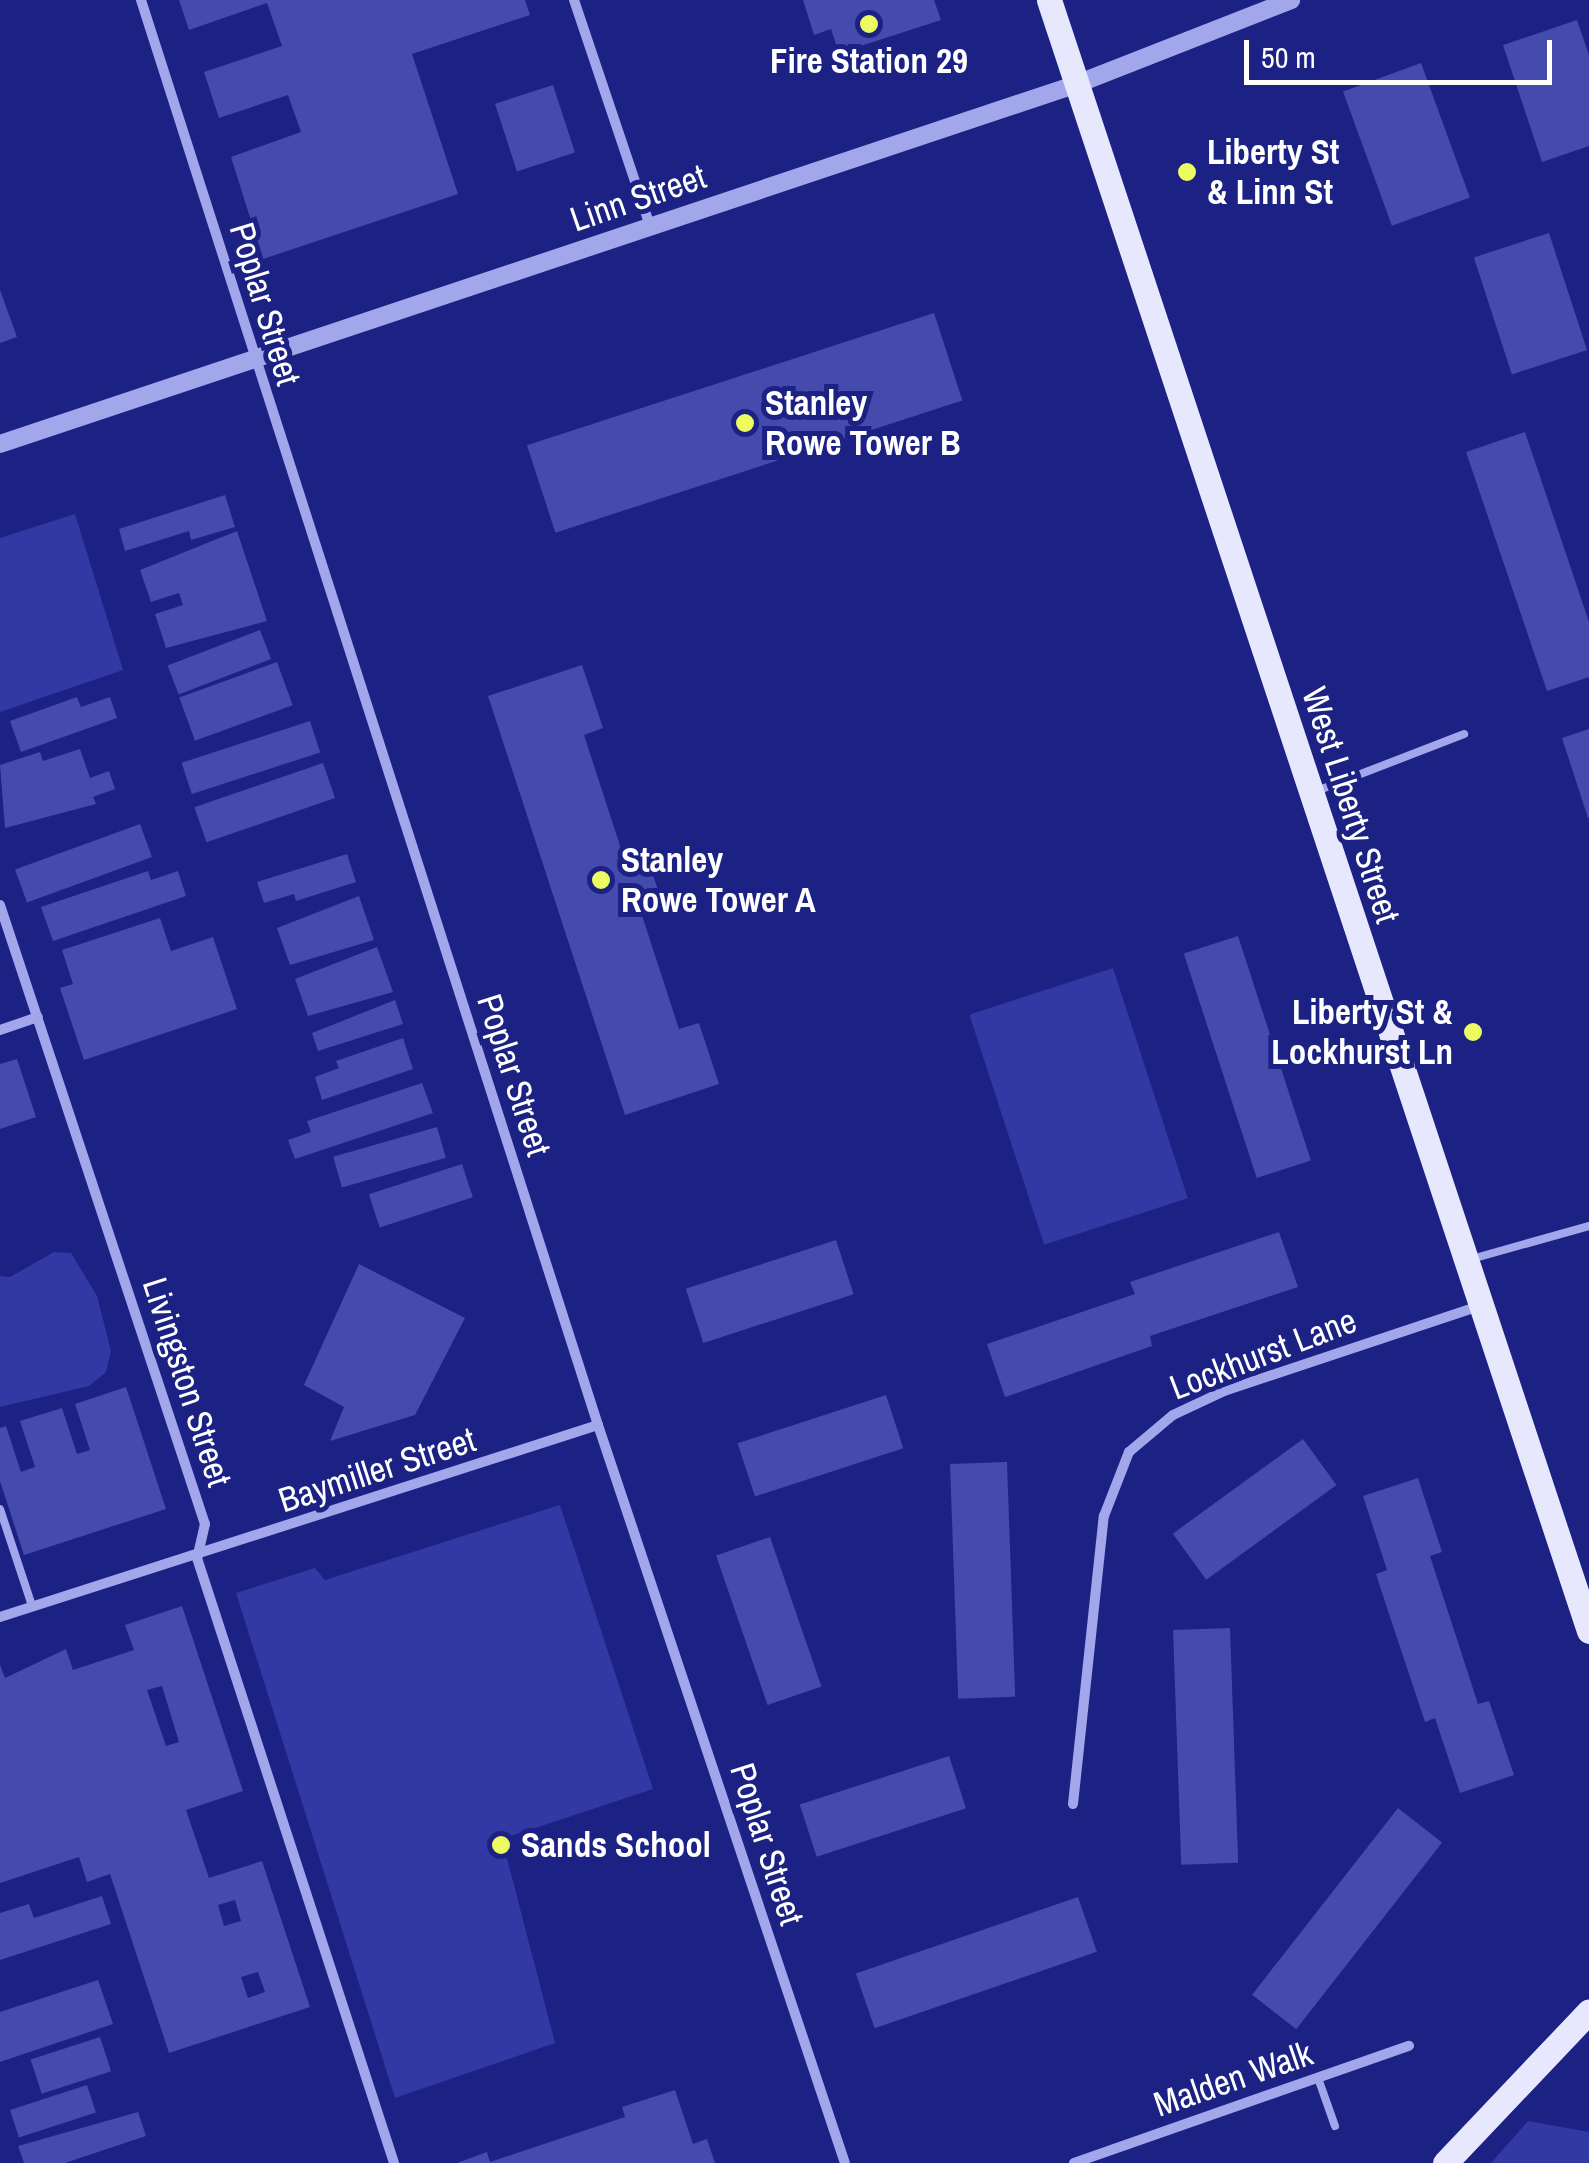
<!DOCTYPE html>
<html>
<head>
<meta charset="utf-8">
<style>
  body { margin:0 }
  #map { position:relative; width:1589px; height:2163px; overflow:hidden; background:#1c2184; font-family:"Archivo Narrow",sans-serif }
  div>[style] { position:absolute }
  .green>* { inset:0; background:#3239a4; transform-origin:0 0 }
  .building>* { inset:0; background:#444bad; transform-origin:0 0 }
  .service>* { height:8px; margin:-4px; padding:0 4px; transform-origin:4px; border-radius:4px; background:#a2a7eb }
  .minor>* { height:10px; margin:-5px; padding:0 5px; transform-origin:5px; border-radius:5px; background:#a2a7eb }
  .tertiary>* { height:18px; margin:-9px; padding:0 9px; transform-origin:9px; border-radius:9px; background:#a2a7eb }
  .primary>* { height:25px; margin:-12.5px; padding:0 12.5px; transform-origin:12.5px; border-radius:12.5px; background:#e7e7fe }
  .dots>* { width:28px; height:28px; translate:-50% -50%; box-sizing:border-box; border:5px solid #1c2184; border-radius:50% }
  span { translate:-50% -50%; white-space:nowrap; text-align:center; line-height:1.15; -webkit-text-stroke:10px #1c2184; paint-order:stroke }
  .poi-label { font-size:35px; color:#fff; font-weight:700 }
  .left { translate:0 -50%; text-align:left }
  .right { translate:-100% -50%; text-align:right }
  .street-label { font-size:35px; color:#fff }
  .scale { position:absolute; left:1244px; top:40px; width:308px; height:45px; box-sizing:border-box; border:5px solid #fff; border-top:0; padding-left:12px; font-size:30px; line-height:35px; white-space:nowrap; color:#fff; -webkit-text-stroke:8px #1c2184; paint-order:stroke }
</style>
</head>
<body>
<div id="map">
  <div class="green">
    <i style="clip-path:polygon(75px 514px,123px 670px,0 712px,0 538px)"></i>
    <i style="left:1113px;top:968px;width:242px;height:151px;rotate:72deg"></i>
    <i style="clip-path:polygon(54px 1252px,71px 1253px,97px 1296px,111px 1351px,106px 1372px,89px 1386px,0 1407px,0 1276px,10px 1277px)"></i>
    <i style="clip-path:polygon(560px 1505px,653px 1789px,502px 1839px,555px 2043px,395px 2098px,236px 1593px,315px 1568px,325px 1580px)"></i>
    <i style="clip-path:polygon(1528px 2121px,1589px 2132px,1589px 2163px,1491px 2163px)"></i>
  </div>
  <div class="building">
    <i style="clip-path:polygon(179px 0,525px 0,530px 15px,412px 54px,458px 194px,263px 259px,231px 157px,301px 132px,288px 95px,219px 118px,204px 72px,282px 46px,267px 3px,189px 30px)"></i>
    <i style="clip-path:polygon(803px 0,934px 0,941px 20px,839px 53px,831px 29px,814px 35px)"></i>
    <i style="clip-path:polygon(1577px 20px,1589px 55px,1589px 146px,1542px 162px,1503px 45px)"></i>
    <i style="left:1421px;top:63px;width:143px;height:83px;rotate:70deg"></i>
    <i style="left:553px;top:85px;width:71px;height:61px;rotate:72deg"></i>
    <i style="left:1549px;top:233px;width:123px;height:79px;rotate:72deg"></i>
    <i style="clip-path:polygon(0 290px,17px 337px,0 343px)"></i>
    <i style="left:934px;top:313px;width:92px;height:428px;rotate:72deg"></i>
    <i style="clip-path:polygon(1525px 432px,1589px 622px,1589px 677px,1547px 691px,1466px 452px)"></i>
    <i style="clip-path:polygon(225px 495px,235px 527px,191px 540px,189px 531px,125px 551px,119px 529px)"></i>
    <i style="clip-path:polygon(237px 531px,267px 621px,166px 648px,155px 614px,183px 605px,179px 593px,151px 602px,140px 570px)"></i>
    <i style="left:260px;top:630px;width:31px;height:99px;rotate:69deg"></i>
    <i style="left:277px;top:662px;width:46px;height:104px;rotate:70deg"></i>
    <i style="clip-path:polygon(582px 665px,603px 728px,584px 735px,627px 867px,648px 860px,659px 893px,637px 900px,679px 1029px,699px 1023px,719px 1084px,625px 1115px,488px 696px)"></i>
    <i style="clip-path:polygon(77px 697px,81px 707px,110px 697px,117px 718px,21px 752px,10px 721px)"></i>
    <i style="left:310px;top:721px;width:33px;height:135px;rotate:72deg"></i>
    <i style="clip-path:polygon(1589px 729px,1589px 818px,1588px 818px,1562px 738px)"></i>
    <i style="clip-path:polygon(80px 749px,90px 778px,109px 771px,115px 789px,93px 797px,96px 804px,5px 828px,0 765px,40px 752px,43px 761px)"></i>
    <i style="left:323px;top:763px;width:37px;height:136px;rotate:71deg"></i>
    <i style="left:140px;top:824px;width:35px;height:133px;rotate:70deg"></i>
    <i style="clip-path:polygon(347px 854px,356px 882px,296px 901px,294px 894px,264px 903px,257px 882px)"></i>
    <i style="clip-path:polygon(148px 871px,151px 880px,178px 871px,186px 896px,53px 941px,41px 907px)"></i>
    <i style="clip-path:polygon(359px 896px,374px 940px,290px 965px,277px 928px)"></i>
    <i style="clip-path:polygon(160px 918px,171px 951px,213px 937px,237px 1009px,84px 1060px,60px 988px,73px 984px,62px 950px)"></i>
    <i style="left:1238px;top:936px;width:236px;height:57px;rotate:72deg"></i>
    <i style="clip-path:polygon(377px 947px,393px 992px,308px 1016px,295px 979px)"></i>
    <i style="clip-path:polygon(395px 1000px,403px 1024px,318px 1051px,312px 1033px)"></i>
    <i style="clip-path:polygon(403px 1038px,413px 1069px,322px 1100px,315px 1077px,339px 1068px,336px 1061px)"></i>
    <i style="clip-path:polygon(17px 1059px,36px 1117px,0 1129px,0 1064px)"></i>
    <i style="clip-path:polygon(422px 1083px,433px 1113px,295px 1159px,288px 1140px,311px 1132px,307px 1121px)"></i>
    <i style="left:437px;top:1127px;width:32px;height:108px;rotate:74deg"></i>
    <i style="left:462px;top:1164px;width:35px;height:98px;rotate:72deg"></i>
    <i style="clip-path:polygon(1279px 1232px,1298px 1287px,1150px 1336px,1152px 1346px,1005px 1397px,987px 1344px,1135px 1294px,1130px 1282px)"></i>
    <i style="left:836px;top:1240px;width:57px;height:158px;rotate:72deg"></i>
    <i style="clip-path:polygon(359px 1264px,465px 1318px,415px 1415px,330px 1441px,344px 1407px,304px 1385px)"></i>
    <i style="clip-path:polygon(126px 1387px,166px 1509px,24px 1555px,0 1481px,0 1428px,6px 1426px,21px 1472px,35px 1467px,20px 1421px,62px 1408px,77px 1454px,90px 1450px,75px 1404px)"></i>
    <i style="left:886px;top:1395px;width:56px;height:156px;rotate:72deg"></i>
    <i style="left:1303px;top:1439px;width:57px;height:161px;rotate:54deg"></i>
    <i style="left:1007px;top:1462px;width:235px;height:57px;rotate:88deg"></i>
    <i style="clip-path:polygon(1418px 1478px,1442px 1552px,1430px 1556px,1478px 1704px,1489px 1701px,1514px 1775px,1460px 1793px,1435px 1718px,1425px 1722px,1388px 1611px,1376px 1574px,1387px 1570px,1363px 1496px)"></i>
    <i style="left:770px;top:1537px;width:158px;height:57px;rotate:71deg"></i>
    <i style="clip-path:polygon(evenodd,182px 1606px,243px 1791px,186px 1810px,209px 1878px,262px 1861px,310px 2007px,169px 2053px,110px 1874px,87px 1882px,79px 1857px,0 1883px,0 1665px,5px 1678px,66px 1649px,73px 1670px,134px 1650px,125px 1625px,182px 1606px,162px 1686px,179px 1742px,166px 1746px,147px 1690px,162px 1686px,182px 1606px,235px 1900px,241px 1921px,224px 1926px,218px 1905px,235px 1900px,182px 1606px,258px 1972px,265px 1992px,248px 1998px,241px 1977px,258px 1972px)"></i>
    <i style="left:1230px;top:1628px;width:235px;height:57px;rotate:88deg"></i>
    <i style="left:949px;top:1756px;width:55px;height:157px;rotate:72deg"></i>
    <i style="left:1398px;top:1808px;width:56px;height:237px;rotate:38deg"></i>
    <i style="clip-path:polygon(102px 1896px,111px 1924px,0 1960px,0 1913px,29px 1904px,34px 1918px)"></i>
    <i style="left:1078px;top:1897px;width:58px;height:235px;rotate:71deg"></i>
    <i style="clip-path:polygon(98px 1980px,113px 2024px,0 2062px,0 2012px)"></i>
    <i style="left:100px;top:2037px;width:36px;height:73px;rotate:72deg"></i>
    <i style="left:87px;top:2085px;width:29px;height:81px;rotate:72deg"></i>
    <i style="clip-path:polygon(675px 2090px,693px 2144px,707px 2139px,715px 2163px,457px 2163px,487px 2152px,490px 2162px,625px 2117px,622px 2107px)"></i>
    <i style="clip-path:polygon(138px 2112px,146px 2136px,65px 2163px,24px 2163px,18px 2146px)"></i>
  </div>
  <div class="service">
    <i style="left:1314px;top:792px;width:161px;rotate:-21.1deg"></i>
    <i style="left:1468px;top:1260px;width:126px;rotate:-15.7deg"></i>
    <i style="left:0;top:1509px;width:102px;rotate:71.7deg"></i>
    <i style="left:1318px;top:2078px;width:51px;rotate:70.5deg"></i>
  </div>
  <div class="minor">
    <i style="left:141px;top:0;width:1496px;rotate:72.22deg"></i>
    <i style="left:598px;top:1425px;width:778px;rotate:71.5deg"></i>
    <i style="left:574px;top:0;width:242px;rotate:71.4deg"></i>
    <i style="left:0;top:905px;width:652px;rotate:71.68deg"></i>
    <i style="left:205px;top:1524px;width:35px;rotate:103deg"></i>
    <i style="left:197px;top:1558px;width:636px;rotate:71.96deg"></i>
    <i style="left:0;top:1030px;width:40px;rotate:-18.9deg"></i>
    <i style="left:0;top:1617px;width:628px;rotate:-17.8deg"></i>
    <i style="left:1073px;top:1804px;width:290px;rotate:-83.9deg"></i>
    <i style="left:1104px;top:1516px;width:69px;rotate:-68.7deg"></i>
    <i style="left:1129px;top:1452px;width:57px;rotate:-40.1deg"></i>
    <i style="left:1173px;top:1415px;width:56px;rotate:-25.2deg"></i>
    <i style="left:1224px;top:1391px;width:270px;rotate:-18.4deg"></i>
    <i style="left:1074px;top:2163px;width:355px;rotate:-19.3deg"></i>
  </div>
  <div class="tertiary">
    <i style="left:0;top:444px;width:1136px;rotate:-18.48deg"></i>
    <i style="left:1077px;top:84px;width:230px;rotate:-21.4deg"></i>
  </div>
  <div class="primary">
    <i style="left:1049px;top:0;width:1718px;rotate:71.68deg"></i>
    <i style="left:1445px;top:2163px;width:209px;rotate:-46.5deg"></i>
  </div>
  <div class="dots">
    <i style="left:869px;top:24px;background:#ecfb60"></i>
    <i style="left:1187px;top:172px;background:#ecfb60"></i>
    <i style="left:745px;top:423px;background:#ecfb60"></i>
    <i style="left:601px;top:880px;background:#ecfb60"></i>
    <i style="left:1473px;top:1032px;background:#ecfb60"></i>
    <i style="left:501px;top:1845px;background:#ecfb60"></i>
  </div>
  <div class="poi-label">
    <span style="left:869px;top:61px">Fire Station 29</span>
    <span class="left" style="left:1207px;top:172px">Liberty St<br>&amp; Linn St</span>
    <span class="left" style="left:765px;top:423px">Stanley<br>Rowe Tower B</span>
    <span class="left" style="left:621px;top:880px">Stanley<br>Rowe Tower A</span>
    <span class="right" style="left:1453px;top:1032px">Liberty St &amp;<br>Lockhurst Ln</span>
    <span class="left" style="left:521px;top:1845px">Sands School</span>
  </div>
  <div class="street-label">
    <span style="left:638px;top:198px;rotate:-19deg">Linn Street</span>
    <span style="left:265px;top:304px;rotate:73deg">Poplar Street</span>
    <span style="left:1351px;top:805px;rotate:72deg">West Liberty Street</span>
    <span style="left:514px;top:1075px;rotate:72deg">Poplar Street</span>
    <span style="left:1263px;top:1354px;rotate:-21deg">Lockhurst Lane</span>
    <span style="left:187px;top:1382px;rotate:72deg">Livingston Street</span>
    <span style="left:377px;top:1470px;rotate:-18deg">Baymiller Street</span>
    <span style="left:767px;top:1844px;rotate:72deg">Poplar Street</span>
    <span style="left:1233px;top:2079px;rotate:-19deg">Malden Walk</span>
  </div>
  <div class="scale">50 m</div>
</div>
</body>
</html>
